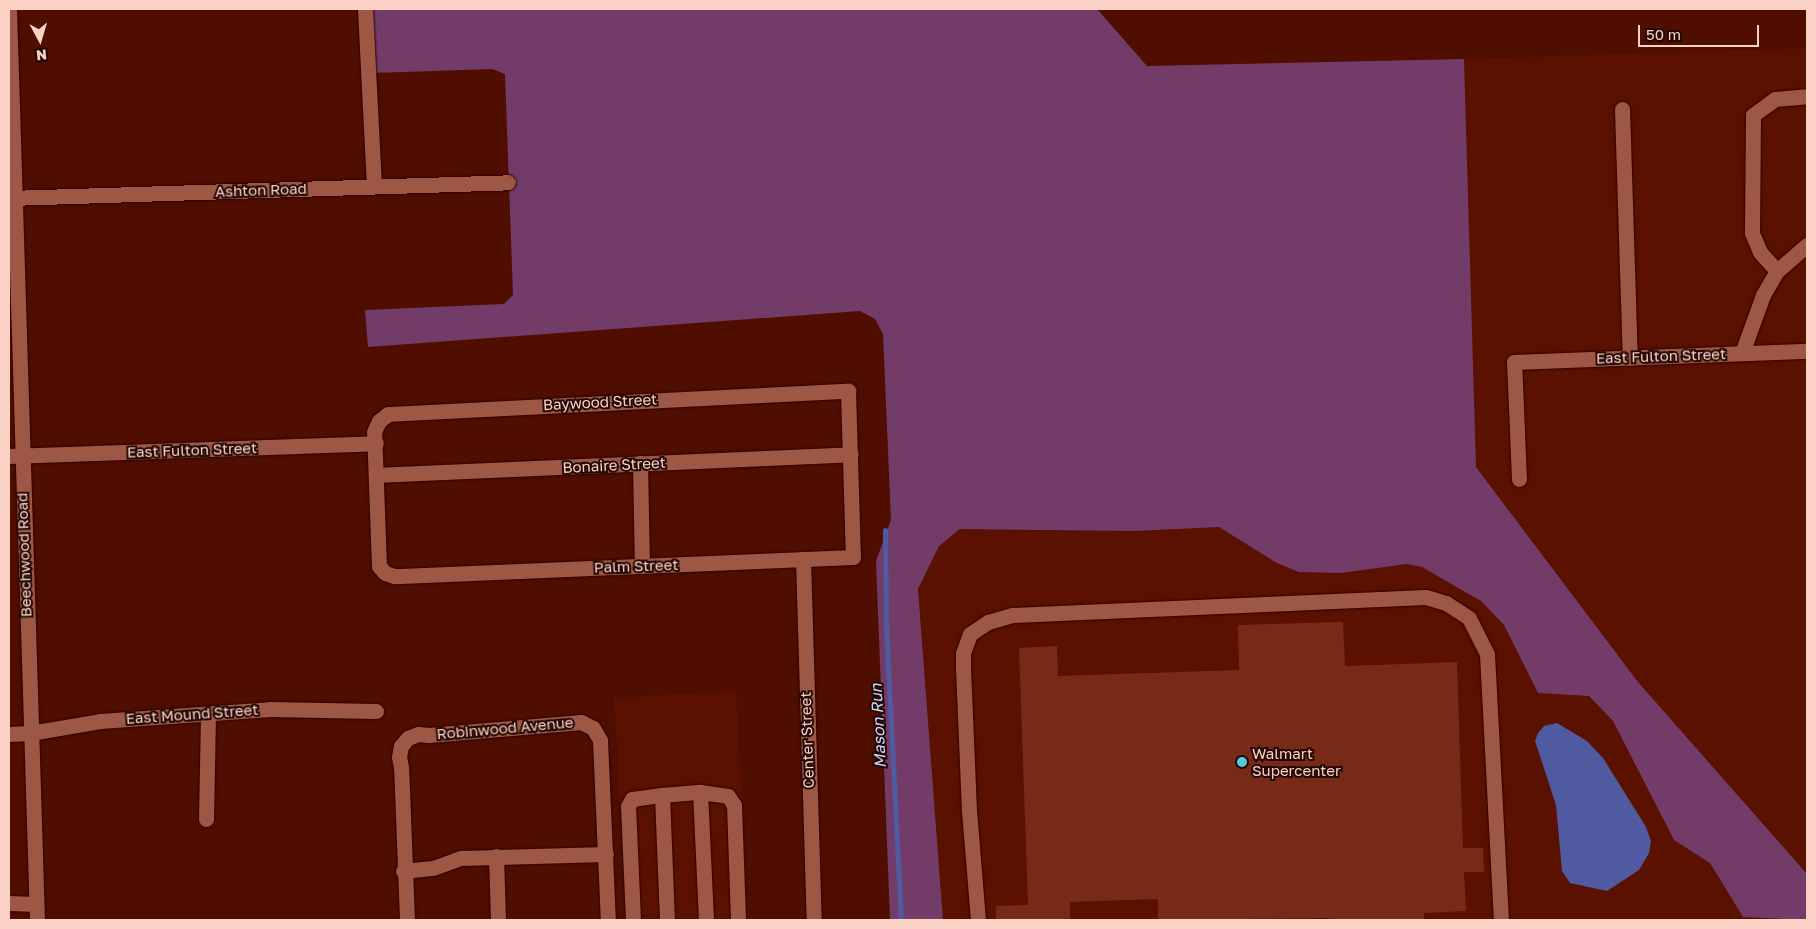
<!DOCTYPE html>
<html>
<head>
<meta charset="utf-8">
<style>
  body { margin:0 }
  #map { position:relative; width:1816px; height:929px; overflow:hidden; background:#4f0e00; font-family:"Golos Text",sans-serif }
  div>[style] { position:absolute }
  .built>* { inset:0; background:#5a1100; transform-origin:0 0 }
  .green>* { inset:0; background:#733b68 }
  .water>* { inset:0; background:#505aa0 }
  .stream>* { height:5px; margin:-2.5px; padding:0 2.5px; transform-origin:2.5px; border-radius:2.5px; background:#505aa0 }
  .building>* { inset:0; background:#762a17 }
  .roads { filter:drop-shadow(0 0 1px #2c0000) drop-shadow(0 0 1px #2c0000) }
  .minor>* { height:15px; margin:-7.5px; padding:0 7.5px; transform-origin:7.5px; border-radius:7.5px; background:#9e5744 }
  .dots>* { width:14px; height:14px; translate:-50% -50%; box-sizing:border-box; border:2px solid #230803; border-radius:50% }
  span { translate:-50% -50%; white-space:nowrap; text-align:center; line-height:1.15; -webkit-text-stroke:4px #230803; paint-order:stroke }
  .street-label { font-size:15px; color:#fbd1c6 }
  .poi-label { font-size:15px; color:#fbd1c6 }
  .left { translate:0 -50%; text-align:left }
  .water-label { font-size:16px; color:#ccd5fd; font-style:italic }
  .frame { position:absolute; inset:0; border:10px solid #fbd1c6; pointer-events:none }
  .north { position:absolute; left:15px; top:15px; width:50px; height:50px; -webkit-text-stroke:4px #230803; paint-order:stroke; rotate:174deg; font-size:14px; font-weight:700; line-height:20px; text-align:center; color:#fbd1c6 }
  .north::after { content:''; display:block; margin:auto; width:18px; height:22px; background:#fbd1c6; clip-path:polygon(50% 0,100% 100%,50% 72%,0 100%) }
  .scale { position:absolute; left:1638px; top:25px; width:121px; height:22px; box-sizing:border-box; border:2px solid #fbd1c6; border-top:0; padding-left:6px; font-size:15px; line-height:18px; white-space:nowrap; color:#fbd1c6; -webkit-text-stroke:4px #230803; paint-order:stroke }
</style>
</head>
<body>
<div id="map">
  <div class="built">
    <i style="clip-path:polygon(1807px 48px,1807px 874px,1638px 682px,1476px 467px,1464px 59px)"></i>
    <i style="clip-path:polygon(1219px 527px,1277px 563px,1341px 573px,1407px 564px,1422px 567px,1481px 601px,1504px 625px,1538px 693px,1589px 696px,1613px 721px,1674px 840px,1710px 863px,1743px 917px,1773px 918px,1775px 920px,943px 920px,918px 589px,939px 546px,960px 529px,1135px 531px)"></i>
    <i style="left:736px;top:691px;width:229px;height:122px;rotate:87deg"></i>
  </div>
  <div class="green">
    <i style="clip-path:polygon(370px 9px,1097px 9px,1147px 66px,1464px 59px,1476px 467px,1638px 682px,1807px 874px,1807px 920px,1743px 917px,1710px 863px,1674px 840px,1613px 721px,1589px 696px,1538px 693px,1504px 625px,1481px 601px,1422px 567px,1407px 564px,1341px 573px,1299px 572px,1277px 563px,1219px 527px,1135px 531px,960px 529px,939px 546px,918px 589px,943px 920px,890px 920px,876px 561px,891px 520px,883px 334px,875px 319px,860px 311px,368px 347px,365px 310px,504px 304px,513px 295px,505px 74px,492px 69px,373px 73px)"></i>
  </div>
  <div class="water">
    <i style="clip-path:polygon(1557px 723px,1587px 741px,1603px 758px,1646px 827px,1651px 841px,1649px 853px,1639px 870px,1607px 891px,1570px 883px,1562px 871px,1556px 805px,1535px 741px,1538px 733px,1544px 726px)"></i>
  </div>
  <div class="stream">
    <i style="left:885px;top:530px;width:95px;rotate:89.4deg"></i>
    <i style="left:886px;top:625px;width:295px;rotate:87.1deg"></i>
  </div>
  <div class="building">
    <i style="clip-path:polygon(1343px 622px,1345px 666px,1457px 662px,1463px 848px,1483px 848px,1484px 872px,1464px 872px,1466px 911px,1424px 913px,1424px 920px,1329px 920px,1329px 918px,1158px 920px,1158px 899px,1070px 902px,1070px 920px,996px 920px,996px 906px,1028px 905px,1019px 648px,1057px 646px,1058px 676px,1239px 670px,1238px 625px)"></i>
  </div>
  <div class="roads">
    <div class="minor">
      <i style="left:9px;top:9px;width:911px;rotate:88.24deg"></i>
      <i style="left:365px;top:9px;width:176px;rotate:87.1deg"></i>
      <i style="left:1622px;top:109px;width:249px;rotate:88.2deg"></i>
      <i style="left:9px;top:198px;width:499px;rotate:-1.8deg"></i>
      <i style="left:1777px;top:271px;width:25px;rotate:-132deg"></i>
      <i style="left:1760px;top:252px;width:21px;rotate:-113deg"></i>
      <i style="left:1752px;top:233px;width:118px;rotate:-89.5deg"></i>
      <i style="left:1753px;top:115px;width:27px;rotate:-36deg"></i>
      <i style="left:1775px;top:99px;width:32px;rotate:-5deg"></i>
      <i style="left:1742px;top:353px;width:62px;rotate:-70.1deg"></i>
      <i style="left:1763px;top:295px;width:28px;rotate:-60deg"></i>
      <i style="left:1777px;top:271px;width:40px;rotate:-41deg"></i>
      <i style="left:848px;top:391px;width:166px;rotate:88.3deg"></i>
      <i style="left:853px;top:557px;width:459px;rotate:177.6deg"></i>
      <i style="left:394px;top:576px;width:9px;rotate:-162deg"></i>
      <i style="left:385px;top:573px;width:9px;rotate:-131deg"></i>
      <i style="left:379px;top:566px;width:134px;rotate:-92.1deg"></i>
      <i style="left:374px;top:432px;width:12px;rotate:-66deg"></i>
      <i style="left:379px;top:421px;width:11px;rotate:-38deg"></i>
      <i style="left:388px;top:414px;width:461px;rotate:-2.9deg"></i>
      <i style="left:9px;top:456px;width:367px;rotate:-2deg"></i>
      <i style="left:640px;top:463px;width:103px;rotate:88.9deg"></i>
      <i style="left:376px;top:475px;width:475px;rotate:-2.5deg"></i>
      <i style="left:1519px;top:479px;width:117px;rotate:-92.4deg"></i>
      <i style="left:1514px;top:362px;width:293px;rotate:-2.2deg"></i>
      <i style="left:803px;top:559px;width:361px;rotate:88.3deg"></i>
      <i style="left:9px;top:734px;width:21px;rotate:-3deg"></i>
      <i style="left:30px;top:733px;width:71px;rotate:-9.7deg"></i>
      <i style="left:100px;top:721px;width:170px;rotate:-4deg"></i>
      <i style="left:270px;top:709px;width:106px;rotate:1.1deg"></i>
      <i style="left:700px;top:792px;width:128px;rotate:87.3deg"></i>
      <i style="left:206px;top:819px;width:106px;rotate:-88.9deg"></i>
      <i style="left:496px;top:856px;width:64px;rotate:88.2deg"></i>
      <i style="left:403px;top:871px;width:30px;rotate:-6deg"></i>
      <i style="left:433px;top:868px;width:30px;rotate:-20deg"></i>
      <i style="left:461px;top:858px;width:145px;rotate:-1.6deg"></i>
      <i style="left:9px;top:903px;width:27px;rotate:2deg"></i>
      <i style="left:407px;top:920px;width:153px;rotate:-92.2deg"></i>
      <i style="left:401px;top:767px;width:10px;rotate:-101deg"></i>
      <i style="left:399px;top:757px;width:11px;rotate:-80deg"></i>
      <i style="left:401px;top:746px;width:11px;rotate:-49deg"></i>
      <i style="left:408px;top:738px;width:11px;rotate:-22deg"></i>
      <i style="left:418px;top:734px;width:11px;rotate:5deg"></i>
      <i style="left:429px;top:735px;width:153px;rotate:-4.9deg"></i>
      <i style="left:581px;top:722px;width:13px;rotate:27deg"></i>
      <i style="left:593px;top:728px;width:14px;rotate:60deg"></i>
      <i style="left:600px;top:740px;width:180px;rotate:87.5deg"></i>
      <i style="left:633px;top:920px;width:114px;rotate:-92.5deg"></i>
      <i style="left:628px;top:806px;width:8px;rotate:-60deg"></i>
      <i style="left:632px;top:799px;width:30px;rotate:-8deg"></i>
      <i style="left:667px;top:920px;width:125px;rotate:-92.3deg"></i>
      <i style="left:662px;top:795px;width:38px;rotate:-5deg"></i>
      <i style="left:700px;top:792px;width:28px;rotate:8deg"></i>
      <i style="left:728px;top:796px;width:11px;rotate:56deg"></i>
      <i style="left:734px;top:805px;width:115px;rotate:88deg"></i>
      <i style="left:978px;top:920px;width:109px;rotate:-94.7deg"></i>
      <i style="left:969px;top:811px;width:141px;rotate:-92.4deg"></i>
      <i style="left:963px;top:670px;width:17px;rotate:-90deg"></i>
      <i style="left:963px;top:653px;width:20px;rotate:-70deg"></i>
      <i style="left:970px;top:634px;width:22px;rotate:-34deg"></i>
      <i style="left:988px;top:622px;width:26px;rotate:-16deg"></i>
      <i style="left:1013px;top:615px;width:413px;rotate:-2.5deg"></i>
      <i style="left:1426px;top:597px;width:21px;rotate:17deg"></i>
      <i style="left:1446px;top:603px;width:27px;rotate:33deg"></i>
      <i style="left:1469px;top:618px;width:40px;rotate:63.4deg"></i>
      <i style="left:1487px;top:654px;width:266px;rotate:87deg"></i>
    </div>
  </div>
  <div class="dots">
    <i style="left:1242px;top:762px;background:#57c9e3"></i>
  </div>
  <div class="street-label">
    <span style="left:261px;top:190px;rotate:-2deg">Ashton Road</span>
    <span style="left:1661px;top:356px;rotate:-2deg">East Fulton Street</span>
    <span style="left:600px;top:402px;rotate:-3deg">Baywood Street</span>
    <span style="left:192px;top:450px;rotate:-2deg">East Fulton Street</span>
    <span style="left:614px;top:465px;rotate:-3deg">Bonaire Street</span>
    <span style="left:24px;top:555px;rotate:-92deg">Beechwood Road</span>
    <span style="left:636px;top:566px;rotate:-2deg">Palm Street</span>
    <span style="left:192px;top:714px;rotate:-4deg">East Mound Street</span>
    <span style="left:505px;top:728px;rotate:-5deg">Robinwood Avenue</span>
    <span style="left:807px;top:740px;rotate:-92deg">Center Street</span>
  </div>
  <div class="poi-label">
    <span class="left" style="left:1252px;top:762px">Walmart<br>Supercenter</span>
  </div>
  <div class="water-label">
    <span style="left:878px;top:726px;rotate:-93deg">Mason Run</span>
  </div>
  <div class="frame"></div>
  <div class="north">N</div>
  <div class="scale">50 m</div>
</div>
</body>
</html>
